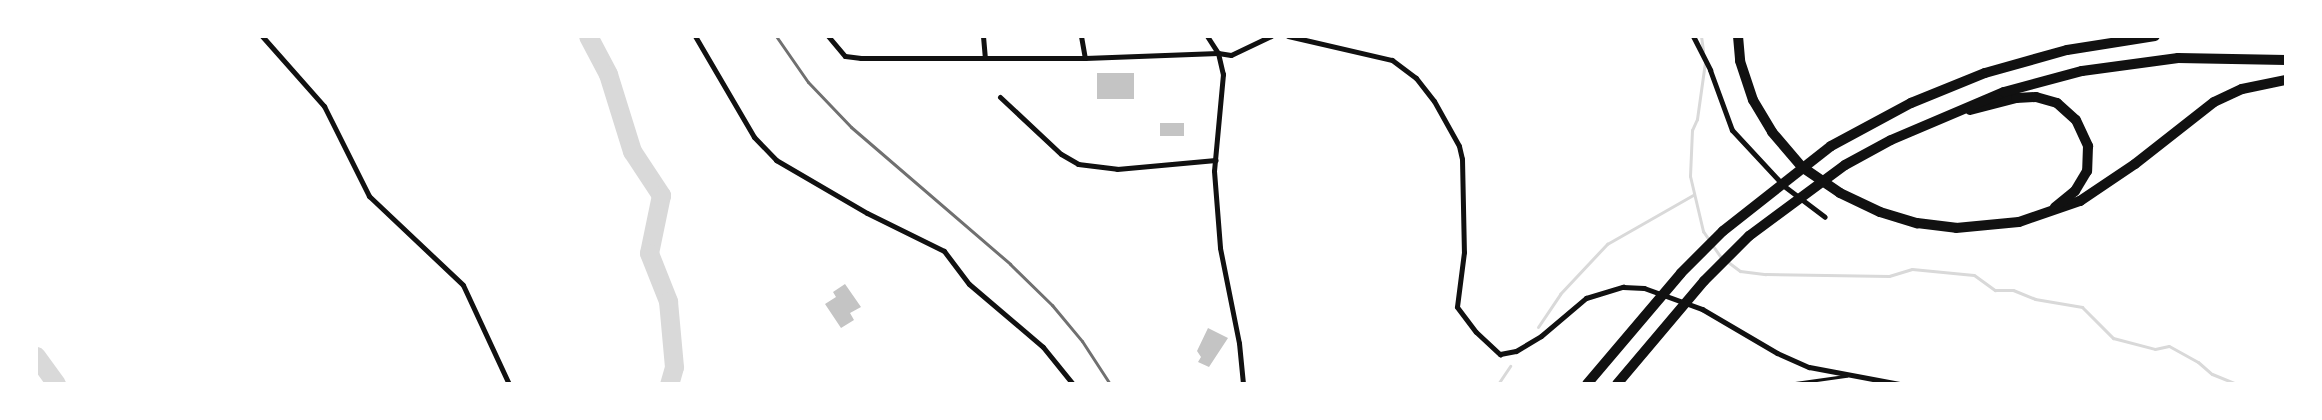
<!DOCTYPE html>
<html>
<head>
<meta charset="utf-8">
<style>
  body { margin:0 }
  #map { position:relative; width:2322px; height:420px; overflow:hidden; background:#fff; font-family:Figtree,sans-serif }
  div>[style] { position:absolute }
  .stream>* { height:3px; margin:-1.5px; padding:0 1.5px; transform-origin:1.5px; border-radius:1.5px; background:#d9d9d9 }
  .river>* { height:19px; margin:-9.5px; padding:0 9.5px; transform-origin:9.5px; border-radius:9.5px; background:#d9d9d9 }
  .building>* { inset:0; background:#c4c4c4; transform-origin:0 0 }
  .service>* { height:2.5px; margin:-1.25px; padding:0 1.25px; transform-origin:1.25px; border-radius:1.25px; background:#111 }
  .minor>* { height:5px; margin:-2.5px; padding:0 2.5px; transform-origin:2.5px; border-radius:2.5px; background:#111 }
  .motorway>* { height:10px; margin:-5px; padding:0 5px; transform-origin:5px; border-radius:5px; background:#111 }
  .rail>* { height:3px; margin:-1.5px; padding:0 1.5px; transform-origin:1.5px; border-radius:1.5px; background:#707070 }
  span { translate:-50% -50%; white-space:nowrap; text-align:center; line-height:1.15; -webkit-text-stroke:5px #fff; paint-order:stroke }
  .frame { position:absolute; inset:0; border:38px solid #fff; pointer-events:none }
</style>
</head>
<body>
<div id="map">
  <div class="stream">
    <i style="left:1701px;top:36px;width:15px;rotate:82deg"></i>
    <i style="left:1705px;top:62px;width:58px;rotate:98deg"></i>
    <i style="left:1697px;top:119px;width:12px;rotate:114deg"></i>
    <i style="left:1692px;top:130px;width:46px;rotate:92.5deg"></i>
    <i style="left:1690px;top:176px;width:57px;rotate:76.7deg"></i>
    <i style="left:1703px;top:231px;width:11px;rotate:56deg"></i>
    <i style="left:1713px;top:246px;width:12px;rotate:55deg"></i>
    <i style="left:1720px;top:256px;width:25px;rotate:37deg"></i>
    <i style="left:1740px;top:271px;width:26px;rotate:7deg"></i>
    <i style="left:1766px;top:274px;width:123px;rotate:0.9deg"></i>
    <i style="left:1889px;top:276px;width:24px;rotate:-17deg"></i>
    <i style="left:1912px;top:269px;width:62px;rotate:5.5deg"></i>
    <i style="left:1974px;top:275px;width:26px;rotate:36deg"></i>
    <i style="left:1995px;top:290px;width:18px"></i>
    <i style="left:2013px;top:290px;width:24px;rotate:22deg"></i>
    <i style="left:2035px;top:299px;width:48px;rotate:9.7deg"></i>
    <i style="left:2082px;top:307px;width:44px;rotate:45deg"></i>
    <i style="left:2113px;top:338px;width:43px;rotate:14.7deg"></i>
    <i style="left:2155px;top:349px;width:14px;rotate:-12deg"></i>
    <i style="left:2169px;top:346px;width:33px;rotate:29deg"></i>
    <i style="left:2198px;top:362px;width:18px;rotate:41deg"></i>
    <i style="left:2212px;top:374px;width:27px;rotate:22deg"></i>
    <i style="left:1538px;top:327px;width:40px;rotate:-56deg"></i>
    <i style="left:1560px;top:294px;width:69px;rotate:-46.8deg"></i>
    <i style="left:1607px;top:244px;width:99px;rotate:-29.7deg"></i>
    <i style="left:1498px;top:384px;width:22px;rotate:-56deg"></i>
  </div>
  <div class="river">
    <i style="left:588px;top:36px;width:43px;rotate:62.2deg"></i>
    <i style="left:608px;top:74px;width:81px;rotate:72.7deg"></i>
    <i style="left:632px;top:151px;width:53px;rotate:56.6deg"></i>
    <i style="left:661px;top:195px;width:59px;rotate:101.7deg"></i>
    <i style="left:649px;top:253px;width:52px;rotate:68.4deg"></i>
    <i style="left:668px;top:301px;width:66px;rotate:84.8deg"></i>
    <i style="left:674px;top:367px;width:18px;rotate:106deg"></i>
    <i style="left:36px;top:356px;width:34px;rotate:54deg"></i>
  </div>
  <div class="building">
    <i style="left:1097px;top:73px;width:37px;height:26px"></i>
    <i style="left:1184px;top:123px;width:13px;height:24px;rotate:90deg"></i>
    <i style="clip-path:polygon(845px 284px,861px 307px,850px 313px,854px 320px,841px 328px,825px 304px,836px 297px,833px 292px)"></i>
    <i style="clip-path:polygon(1208px 328px,1228px 338px,1209px 367px,1198px 362px,1201px 357px,1197px 351px)"></i>
  </div>
  <div class="service">
    <i style="left:1788px;top:384px;width:59px;rotate:-7.9deg"></i>
  </div>
  <div class="minor">
    <i style="left:262px;top:36px;width:94px;rotate:48.5deg"></i>
    <i style="left:324px;top:106px;width:101px;rotate:63.4deg"></i>
    <i style="left:369px;top:196px;width:129px;rotate:43.4deg"></i>
    <i style="left:463px;top:285px;width:109px;rotate:65.1deg"></i>
    <i style="left:695px;top:36px;width:117px;rotate:59.7deg"></i>
    <i style="left:754px;top:137px;width:32px;rotate:46deg"></i>
    <i style="left:776px;top:160px;width:105px;rotate:30.2deg"></i>
    <i style="left:867px;top:213px;width:86px;rotate:26.3deg"></i>
    <i style="left:944px;top:251px;width:41px;rotate:52.9deg"></i>
    <i style="left:969px;top:284px;width:97px;rotate:40.4deg"></i>
    <i style="left:1043px;top:347px;width:48px;rotate:51deg"></i>
    <i style="left:828px;top:36px;width:26px;rotate:50deg"></i>
    <i style="left:845px;top:56px;width:16px;rotate:7deg"></i>
    <i style="left:861px;top:58px;width:224px"></i>
    <i style="left:1085px;top:58px;width:133px;rotate:-2.2deg"></i>
    <i style="left:1218px;top:53px;width:13px;rotate:9deg"></i>
    <i style="left:1231px;top:55px;width:44px;rotate:-25.4deg"></i>
    <i style="left:983px;top:36px;width:21px;rotate:85deg"></i>
    <i style="left:1081px;top:36px;width:22px;rotate:80deg"></i>
    <i style="left:1207px;top:36px;width:20px;rotate:57deg"></i>
    <i style="left:1218px;top:53px;width:22px;rotate:77deg"></i>
    <i style="left:1223px;top:74px;width:97px;rotate:95.3deg"></i>
    <i style="left:1214px;top:171px;width:77px;rotate:85.5deg"></i>
    <i style="left:1220px;top:248px;width:97px;rotate:78.7deg"></i>
    <i style="left:1239px;top:343px;width:41px;rotate:84.4deg"></i>
    <i style="left:1288px;top:36px;width:107px;rotate:13deg"></i>
    <i style="left:1392px;top:60px;width:30px;rotate:37deg"></i>
    <i style="left:1416px;top:78px;width:29px;rotate:52deg"></i>
    <i style="left:1434px;top:101px;width:51px;rotate:60.9deg"></i>
    <i style="left:1459px;top:146px;width:13px;rotate:77deg"></i>
    <i style="left:1462px;top:159px;width:93px;rotate:88.8deg"></i>
    <i style="left:1464px;top:252px;width:55px;rotate:97.3deg"></i>
    <i style="left:1457px;top:307px;width:31px;rotate:53deg"></i>
    <i style="left:1476px;top:332px;width:33px;rotate:43deg"></i>
    <i style="left:1500px;top:354px;width:16px;rotate:-11deg"></i>
    <i style="left:1516px;top:351px;width:29px;rotate:-31deg"></i>
    <i style="left:1541px;top:336px;width:59px;rotate:-40.2deg"></i>
    <i style="left:1586px;top:298px;width:39px;rotate:-17deg"></i>
    <i style="left:1623px;top:287px;width:21px;rotate:3deg"></i>
    <i style="left:1644px;top:288px;width:62px;rotate:19.9deg"></i>
    <i style="left:1702px;top:309px;width:87px;rotate:30.4deg"></i>
    <i style="left:1777px;top:353px;width:35px;rotate:24deg"></i>
    <i style="left:1809px;top:367px;width:92px;rotate:10.7deg"></i>
    <i style="left:1693px;top:36px;width:38px;rotate:63deg"></i>
    <i style="left:1710px;top:70px;width:64px;rotate:69.9deg"></i>
    <i style="left:1732px;top:130px;width:76px;rotate:47.1deg"></i>
    <i style="left:1784px;top:186px;width:51px;rotate:37.1deg"></i>
    <i style="left:1000px;top:97px;width:83px;rotate:43.1deg"></i>
    <i style="left:1061px;top:154px;width:20px;rotate:30deg"></i>
    <i style="left:1078px;top:164px;width:39px;rotate:7deg"></i>
    <i style="left:1117px;top:169px;width:99px;rotate:-5.2deg"></i>
  </div>
  <div class="motorway">
    <i style="left:1738px;top:36px;width:25px;rotate:85deg"></i>
    <i style="left:1740px;top:61px;width:41px;rotate:71.6deg"></i>
    <i style="left:1753px;top:100px;width:37px;rotate:59deg"></i>
    <i style="left:1772px;top:132px;width:46px;rotate:49.4deg"></i>
    <i style="left:1802px;top:167px;width:46px;rotate:34.4deg"></i>
    <i style="left:1840px;top:193px;width:44px;rotate:25.4deg"></i>
    <i style="left:1880px;top:212px;width:39px;rotate:17deg"></i>
    <i style="left:1917px;top:223px;width:39px;rotate:7deg"></i>
    <i style="left:1956px;top:228px;width:63px;rotate:-5.4deg"></i>
    <i style="left:2019px;top:222px;width:65px;rotate:-19deg"></i>
    <i style="left:2080px;top:201px;width:66px;rotate:-33.9deg"></i>
    <i style="left:2135px;top:164px;width:100px;rotate:-38.1deg"></i>
    <i style="left:2214px;top:102px;width:31px;rotate:-25deg"></i>
    <i style="left:2242px;top:89px;width:45px;rotate:-11.6deg"></i>
    <i style="left:1970px;top:110px;width:48px;rotate:-14.6deg"></i>
    <i style="left:2016px;top:98px;width:20px;rotate:-3deg"></i>
    <i style="left:2036px;top:97px;width:22px;rotate:16deg"></i>
    <i style="left:2057px;top:103px;width:25px;rotate:42deg"></i>
    <i style="left:2076px;top:120px;width:29px;rotate:65deg"></i>
    <i style="left:2088px;top:146px;width:25px;rotate:92deg"></i>
    <i style="left:2087px;top:171px;width:23px;rotate:121deg"></i>
    <i style="left:2075px;top:191px;width:26px;rotate:141deg"></i>
    <i style="left:1587px;top:384px;width:145px;rotate:-49.7deg"></i>
    <i style="left:1681px;top:273px;width:59px;rotate:-45deg"></i>
    <i style="left:1723px;top:231px;width:137px;rotate:-38.2deg"></i>
    <i style="left:1831px;top:146px;width:91px;rotate:-28.3deg"></i>
    <i style="left:1911px;top:103px;width:80px;rotate:-22.1deg"></i>
    <i style="left:1985px;top:73px;width:85px;rotate:-15.7deg"></i>
    <i style="left:2067px;top:50px;width:89px;rotate:-9deg"></i>
    <i style="left:1617px;top:384px;width:135px;rotate:-49.8deg"></i>
    <i style="left:1704px;top:281px;width:64px;rotate:-45deg"></i>
    <i style="left:1749px;top:236px;width:119px;rotate:-36.5deg"></i>
    <i style="left:1845px;top:165px;width:52px;rotate:-28.5deg"></i>
    <i style="left:1891px;top:140px;width:123px;rotate:-23deg"></i>
    <i style="left:2004px;top:92px;width:81px;rotate:-15.1deg"></i>
    <i style="left:2082px;top:71px;width:97px;rotate:-7.7deg"></i>
    <i style="left:2178px;top:58px;width:108px;rotate:1.1deg"></i>
  </div>
  <div class="rail">
    <i style="left:776px;top:36px;width:56px;rotate:55.2deg"></i>
    <i style="left:808px;top:82px;width:62px;rotate:46.3deg"></i>
    <i style="left:851px;top:127px;width:210px;rotate:40.7deg"></i>
    <i style="left:1010px;top:264px;width:59px;rotate:44.3deg"></i>
    <i style="left:1052px;top:305px;width:47px;rotate:50.2deg"></i>
    <i style="left:1082px;top:341px;width:51px;rotate:56.9deg"></i>
  </div>
  <div class="frame"></div>
</div>
</body>
</html>
